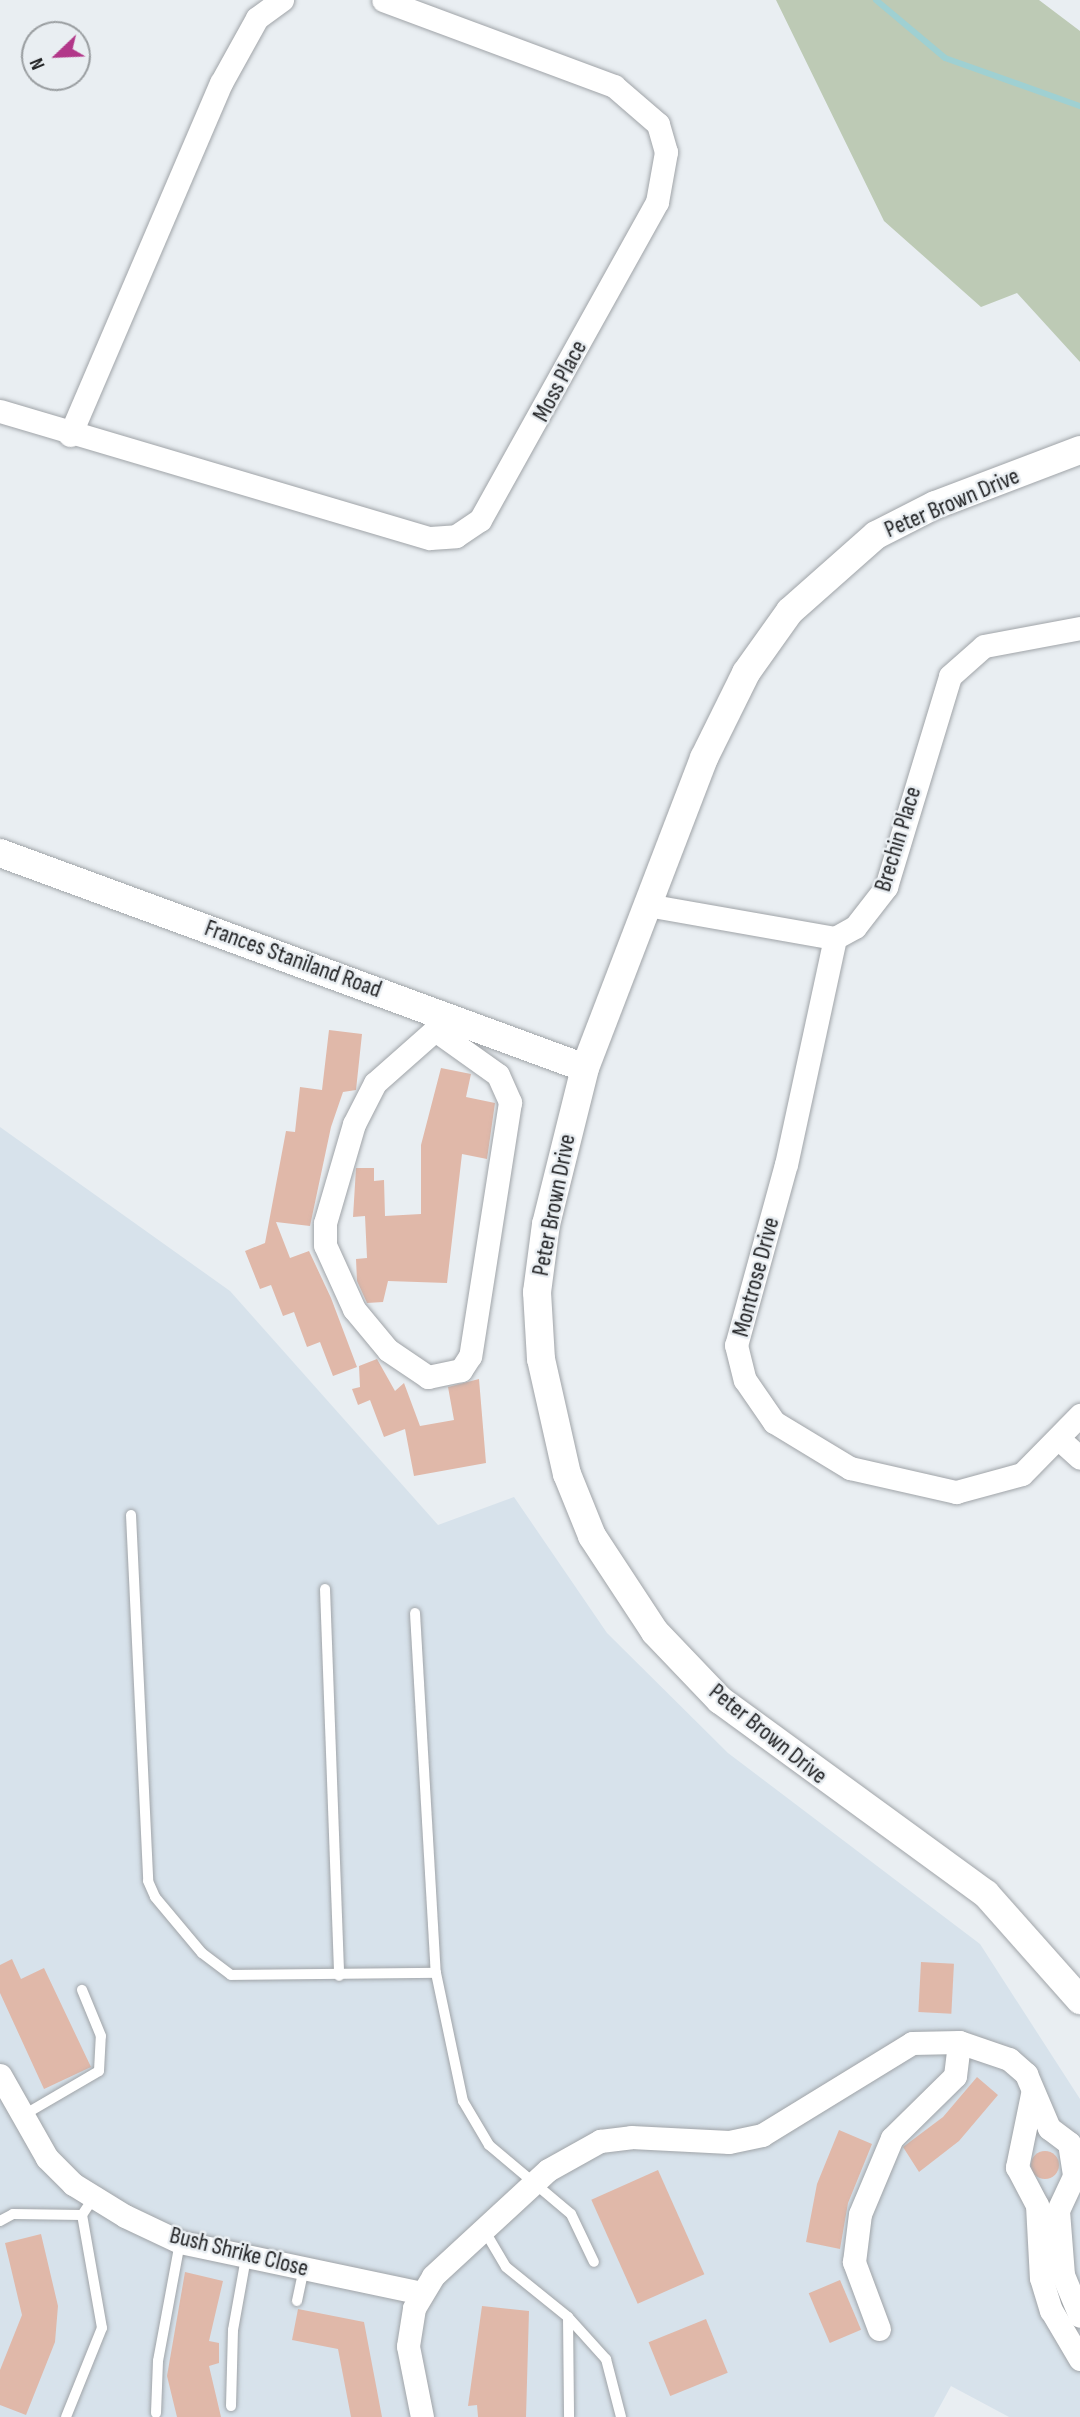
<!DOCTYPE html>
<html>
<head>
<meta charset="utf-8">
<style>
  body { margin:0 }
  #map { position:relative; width:1080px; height:2417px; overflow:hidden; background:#e9eef2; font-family:"Sofia Sans Condensed",sans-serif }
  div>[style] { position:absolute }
  .built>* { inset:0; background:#d7e2eb }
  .green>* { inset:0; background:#bdcab5 }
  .stream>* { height:6px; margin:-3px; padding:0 3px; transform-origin:3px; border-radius:3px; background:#9fd0d2 }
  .building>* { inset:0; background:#e0b8a9; transform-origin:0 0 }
  .round { border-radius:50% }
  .roads { filter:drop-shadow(0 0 2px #a0a4a8) drop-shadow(0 0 2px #a0a4a8) }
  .service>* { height:10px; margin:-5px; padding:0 5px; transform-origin:5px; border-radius:5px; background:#fff }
  .minor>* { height:23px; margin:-11.5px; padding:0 11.5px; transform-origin:11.5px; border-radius:11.5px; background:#fff }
  .tertiary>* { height:28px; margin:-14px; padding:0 14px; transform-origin:14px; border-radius:14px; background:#fff }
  span { translate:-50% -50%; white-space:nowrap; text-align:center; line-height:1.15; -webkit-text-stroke:5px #e9eef2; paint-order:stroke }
  .street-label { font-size:24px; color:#222325 }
  .north { position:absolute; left:21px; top:21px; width:70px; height:70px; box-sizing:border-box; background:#e9eef2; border:2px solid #999da0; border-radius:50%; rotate:247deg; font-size:19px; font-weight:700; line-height:28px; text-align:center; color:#222325 }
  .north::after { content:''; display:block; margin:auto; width:24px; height:32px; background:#b23789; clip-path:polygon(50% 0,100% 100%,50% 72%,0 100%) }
</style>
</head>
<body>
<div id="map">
  <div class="built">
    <i style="clip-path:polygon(0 1127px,230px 1291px,438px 1525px,514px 1497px,607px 1633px,728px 1753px,980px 1944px,1080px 2099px,1080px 2417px,1009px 2417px,951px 2386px,934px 2417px,0 2417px)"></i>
  </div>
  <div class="green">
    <i style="clip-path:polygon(776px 0,1039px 0,1080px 31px,1080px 362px,1017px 293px,981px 307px,884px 221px)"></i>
  </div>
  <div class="stream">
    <i style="left:876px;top:0;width:90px;rotate:40deg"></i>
    <i style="left:945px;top:58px;width:143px;rotate:19.6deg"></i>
  </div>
  <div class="building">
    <i style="clip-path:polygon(329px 1030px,362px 1034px,356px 1090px,343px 1092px,331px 1127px,310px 1226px,276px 1222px,290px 1258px,309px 1251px,331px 1298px,357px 1367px,333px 1376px,320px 1342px,307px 1347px,294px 1312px,283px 1316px,271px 1285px,260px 1289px,245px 1251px,265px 1243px,286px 1131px,295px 1132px,300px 1087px,322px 1090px)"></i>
    <i style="clip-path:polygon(441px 1068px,471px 1074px,466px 1097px,495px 1103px,487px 1159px,462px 1154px,447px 1283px,388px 1281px,383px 1302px,367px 1303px,357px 1281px,356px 1259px,367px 1258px,365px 1216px,353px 1217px,356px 1168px,374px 1168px,374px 1181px,384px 1180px,385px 1216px,421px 1214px,421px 1145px)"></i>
    <i style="clip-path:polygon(377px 1359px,395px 1391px,404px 1383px,420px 1426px,454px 1420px,448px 1387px,479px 1379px,486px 1463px,414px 1476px,405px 1429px,384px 1437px,370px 1400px,358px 1405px,352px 1389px,360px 1387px,359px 1366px)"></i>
    <i style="clip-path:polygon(12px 1959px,21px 1979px,44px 1968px,91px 2067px,44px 2089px,0 1993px,0 1965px)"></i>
    <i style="left:921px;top:1962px;width:33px;height:50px;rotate:3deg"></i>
    <i style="clip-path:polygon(977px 2077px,998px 2095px,959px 2141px,919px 2172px,903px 2147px,943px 2117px)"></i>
    <i style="clip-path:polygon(839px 2130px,872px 2144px,848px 2203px,840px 2249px,806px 2242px,817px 2184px)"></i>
    <i class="round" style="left:1031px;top:2151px;width:28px;height:28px"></i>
    <i style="left:658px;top:2170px;width:114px;height:73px;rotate:66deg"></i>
    <i style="clip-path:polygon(41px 2234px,58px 2306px,55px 2342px,26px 2415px,0 2405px,0 2370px,22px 2315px,5px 2243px)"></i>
    <i style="clip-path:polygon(185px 2272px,223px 2281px,209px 2341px,219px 2343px,219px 2363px,209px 2366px,221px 2417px,177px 2417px,167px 2376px)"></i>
    <i style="left:840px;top:2280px;width:54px;height:34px;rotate:67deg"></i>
    <i style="clip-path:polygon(482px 2306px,529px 2311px,526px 2417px,478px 2417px,477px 2405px,468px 2406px)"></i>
    <i style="clip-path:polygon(298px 2309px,364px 2322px,382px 2417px,351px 2417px,338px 2349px,292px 2340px)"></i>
    <i style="left:706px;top:2319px;width:58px;height:62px;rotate:68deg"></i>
  </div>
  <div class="roads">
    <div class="service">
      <i style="left:131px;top:1515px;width:366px;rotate:87.3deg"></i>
      <i style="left:148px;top:1881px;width:17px;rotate:66deg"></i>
      <i style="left:155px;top:1897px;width:73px;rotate:50deg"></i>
      <i style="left:202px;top:1953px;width:36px;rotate:37deg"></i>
      <i style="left:231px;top:1975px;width:205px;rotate:-0.6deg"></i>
      <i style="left:325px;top:1589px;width:387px;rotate:87.9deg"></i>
      <i style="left:415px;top:1613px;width:361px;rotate:86.7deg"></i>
      <i style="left:436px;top:1973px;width:131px;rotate:78.1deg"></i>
      <i style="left:463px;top:2101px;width:51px;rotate:59.4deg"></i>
      <i style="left:489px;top:2145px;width:107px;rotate:40.1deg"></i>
      <i style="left:571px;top:2214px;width:53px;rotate:64.4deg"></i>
      <i style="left:22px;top:2116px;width:89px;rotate:-30.3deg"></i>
      <i style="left:99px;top:2071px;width:35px;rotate:-87deg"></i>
      <i style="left:101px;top:2036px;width:50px;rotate:-112.4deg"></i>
      <i style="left:0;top:2221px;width:15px;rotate:-28deg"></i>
      <i style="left:13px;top:2214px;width:69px;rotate:0.8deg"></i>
      <i style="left:483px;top:2228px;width:45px;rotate:59.5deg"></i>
      <i style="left:506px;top:2267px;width:80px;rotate:38.9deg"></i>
      <i style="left:568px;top:2317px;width:57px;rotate:47.9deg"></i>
      <i style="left:606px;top:2359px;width:60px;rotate:75.5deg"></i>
      <i style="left:297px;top:2301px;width:33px;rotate:-78deg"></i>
      <i style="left:568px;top:2317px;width:100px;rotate:89.4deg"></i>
      <i style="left:231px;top:2406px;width:76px;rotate:-88.5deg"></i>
      <i style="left:233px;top:2330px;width:73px;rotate:-79.8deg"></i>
      <i style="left:156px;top:2413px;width:52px;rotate:-87.8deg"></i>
      <i style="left:158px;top:2361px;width:121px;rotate:-79.5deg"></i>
      <i style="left:66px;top:2417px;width:96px;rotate:-68deg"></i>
      <i style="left:102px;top:2328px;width:115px;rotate:-100deg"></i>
      <i style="left:82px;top:2215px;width:22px;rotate:-56deg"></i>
    </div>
    <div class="minor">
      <i style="left:0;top:411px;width:448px;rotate:16.5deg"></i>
      <i style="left:430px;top:538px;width:26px;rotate:-4deg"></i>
      <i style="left:456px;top:536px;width:29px;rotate:-34deg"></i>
      <i style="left:480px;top:520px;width:364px;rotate:-60.9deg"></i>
      <i style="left:657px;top:202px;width:51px;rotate:-79.8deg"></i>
      <i style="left:666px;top:152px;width:29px;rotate:-106deg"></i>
      <i style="left:658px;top:124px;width:58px;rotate:-139.2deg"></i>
      <i style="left:614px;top:86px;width:246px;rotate:-159.6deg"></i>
      <i style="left:70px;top:435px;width:383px;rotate:-66.8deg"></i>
      <i style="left:221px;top:83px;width:74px;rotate:-61deg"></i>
      <i style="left:257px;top:18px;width:31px;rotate:-36deg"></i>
      <i style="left:647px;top:905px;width:191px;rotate:10deg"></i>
      <i style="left:835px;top:938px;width:23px;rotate:-29deg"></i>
      <i style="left:855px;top:927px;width:51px;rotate:-52.2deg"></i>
      <i style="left:886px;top:887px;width:220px;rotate:-73.1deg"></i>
      <i style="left:950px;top:676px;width:45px;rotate:-41.4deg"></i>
      <i style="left:984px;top:646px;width:98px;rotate:-10.6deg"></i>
      <i style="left:835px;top:938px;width:231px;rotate:102.2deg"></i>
      <i style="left:786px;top:1164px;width:188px;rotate:105.4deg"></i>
      <i style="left:736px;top:1345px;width:36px;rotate:76deg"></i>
      <i style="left:745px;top:1380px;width:51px;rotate:55.4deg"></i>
      <i style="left:774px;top:1422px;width:89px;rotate:31.2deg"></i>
      <i style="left:850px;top:1468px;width:109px;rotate:12.8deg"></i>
      <i style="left:956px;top:1492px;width:68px;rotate:-15.3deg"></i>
      <i style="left:1022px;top:1474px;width:83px;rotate:-45.5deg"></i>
      <i style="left:435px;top:1030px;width:77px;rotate:35.5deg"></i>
      <i style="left:498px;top:1075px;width:30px;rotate:66deg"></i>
      <i style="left:510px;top:1102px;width:257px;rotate:98.9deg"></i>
      <i style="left:470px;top:1356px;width:17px;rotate:123deg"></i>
      <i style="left:461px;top:1370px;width:34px;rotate:168deg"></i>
      <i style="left:428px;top:1377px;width:48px;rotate:-146deg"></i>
      <i style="left:388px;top:1350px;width:53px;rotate:-129.7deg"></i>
      <i style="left:354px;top:1309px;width:70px;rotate:-114.4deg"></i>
      <i style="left:325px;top:1245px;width:22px;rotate:-90deg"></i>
      <i style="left:325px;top:1223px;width:103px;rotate:-73.7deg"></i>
      <i style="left:354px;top:1124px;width:46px;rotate:-62.9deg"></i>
      <i style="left:375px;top:1083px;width:80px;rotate:-41.5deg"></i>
      <i style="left:435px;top:1030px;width:19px;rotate:-81deg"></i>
      <i style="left:1059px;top:1439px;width:28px;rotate:42deg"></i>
      <i style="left:0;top:2075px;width:95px;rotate:60.5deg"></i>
      <i style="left:47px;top:2158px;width:37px;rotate:45deg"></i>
      <i style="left:73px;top:2184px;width:61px;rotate:31.6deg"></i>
      <i style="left:125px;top:2216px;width:61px;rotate:25.3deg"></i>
      <i style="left:180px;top:2242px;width:247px;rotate:11.9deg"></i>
      <i style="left:1032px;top:2094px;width:75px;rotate:101.6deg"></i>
      <i style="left:1017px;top:2167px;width:43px;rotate:62.2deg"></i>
      <i style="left:1037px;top:2205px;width:73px;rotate:86.9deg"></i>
      <i style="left:1041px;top:2278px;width:34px;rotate:73deg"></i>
      <i style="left:1051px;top:2310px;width:57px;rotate:59.4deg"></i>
      <i style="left:879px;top:2329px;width:72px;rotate:-110.5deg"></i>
      <i style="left:854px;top:2262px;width:48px;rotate:-82.9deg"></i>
      <i style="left:860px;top:2214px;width:82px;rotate:-67.2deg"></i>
      <i style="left:892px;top:2138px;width:88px;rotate:-44.5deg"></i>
      <i style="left:955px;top:2076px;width:34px;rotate:-83deg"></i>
      <i style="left:422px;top:2417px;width:72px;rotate:-101.2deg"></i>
      <i style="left:408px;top:2346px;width:38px;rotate:-81deg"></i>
      <i style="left:414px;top:2308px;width:37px;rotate:-59deg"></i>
      <i style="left:433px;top:2276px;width:156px;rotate:-42.7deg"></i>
      <i style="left:548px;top:2170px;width:60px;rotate:-29.1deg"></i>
      <i style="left:600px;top:2141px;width:31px;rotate:-7deg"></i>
      <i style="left:631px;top:2137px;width:98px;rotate:2.9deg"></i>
      <i style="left:729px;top:2142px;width:34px;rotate:-12deg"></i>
      <i style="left:762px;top:2135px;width:176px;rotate:-31.5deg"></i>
      <i style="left:912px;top:2043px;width:47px;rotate:-1.2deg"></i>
      <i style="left:959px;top:2042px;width:53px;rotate:18.8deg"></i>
      <i style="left:1009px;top:2059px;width:23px;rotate:41deg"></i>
      <i style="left:1026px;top:2074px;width:59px;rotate:66.9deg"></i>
      <i style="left:1049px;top:2128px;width:25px;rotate:37deg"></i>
      <i style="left:1069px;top:2143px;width:33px;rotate:81deg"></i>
      <i style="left:1074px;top:2176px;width:38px;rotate:115deg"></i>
      <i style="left:1058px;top:2211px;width:64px;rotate:85.5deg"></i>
      <i style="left:1063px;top:2275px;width:44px;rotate:67.5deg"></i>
    </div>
    <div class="tertiary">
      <i style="left:1080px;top:450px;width:155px;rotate:159.2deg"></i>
      <i style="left:935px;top:505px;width:66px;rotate:153deg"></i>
      <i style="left:876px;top:535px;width:115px;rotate:138.5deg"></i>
      <i style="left:790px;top:611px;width:76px;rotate:125.4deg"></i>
      <i style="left:746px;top:673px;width:95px;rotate:116.3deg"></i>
      <i style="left:704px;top:758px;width:332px;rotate:111deg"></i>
      <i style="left:585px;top:1068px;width:161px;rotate:104deg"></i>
      <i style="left:546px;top:1224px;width:69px;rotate:97.5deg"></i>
      <i style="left:537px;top:1292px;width:67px;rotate:86.6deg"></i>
      <i style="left:541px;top:1359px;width:118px;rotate:77.3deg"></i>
      <i style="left:567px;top:1474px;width:67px;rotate:68deg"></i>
      <i style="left:592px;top:1536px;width:115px;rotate:56.7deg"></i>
      <i style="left:655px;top:1632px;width:94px;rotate:46.3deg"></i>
      <i style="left:720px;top:1700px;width:329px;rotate:36.1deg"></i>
      <i style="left:986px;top:1894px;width:142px;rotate:48.4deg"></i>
      <i style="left:0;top:853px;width:623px;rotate:20.18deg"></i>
    </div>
  </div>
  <div class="street-label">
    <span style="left:560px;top:381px;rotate:-62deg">Moss Place</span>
    <span style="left:952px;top:503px;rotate:-23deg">Peter Brown Drive</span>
    <span style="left:898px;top:839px;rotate:-73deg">Brechin Place</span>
    <span style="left:293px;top:959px;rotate:20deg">Frances Staniland Road</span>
    <span style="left:554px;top:1205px;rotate:-79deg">Peter Brown Drive</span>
    <span style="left:756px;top:1277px;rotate:-75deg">Montrose Drive</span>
    <span style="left:768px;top:1734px;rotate:39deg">Peter Brown Drive</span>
    <span style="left:239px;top:2252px;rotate:14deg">Bush Shrike Close</span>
  </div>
  <div class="north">N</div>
</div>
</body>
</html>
